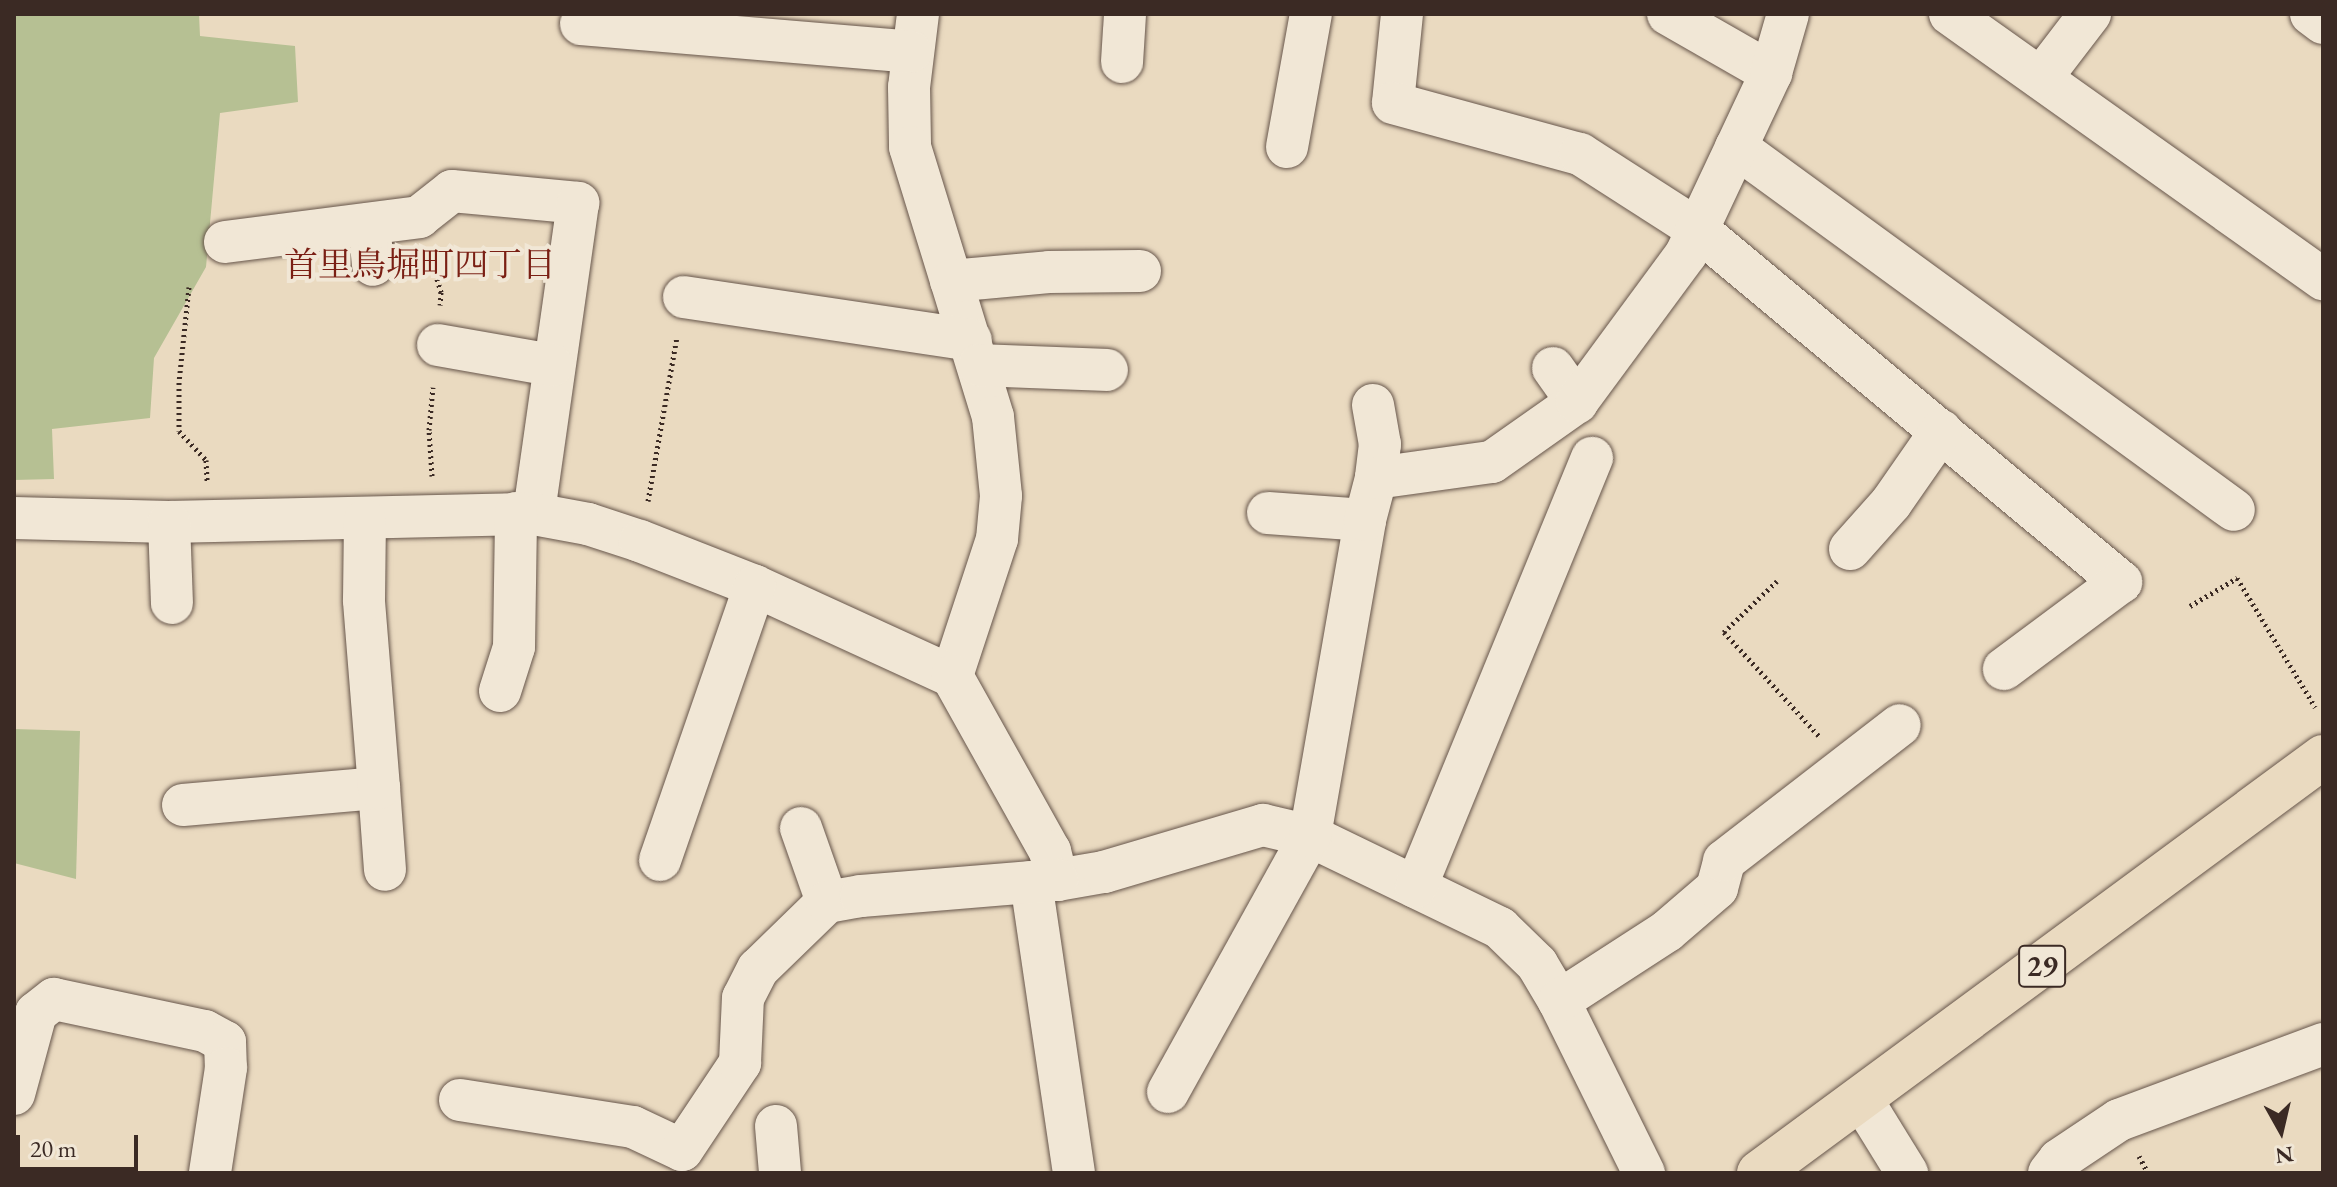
<!DOCTYPE html>
<html>
<head>
<meta charset="utf-8">
<style>
  body { margin:0 }
  #map { position:relative; width:2337px; height:1187px; overflow:hidden; background:#eadac0; font-family:"EB Garamond","Noto Serif JP",serif }
  div>[style] { position:absolute }
  .green>* { inset:0; background:#b6c093 }
  .path>* { height:5px; margin-top:-2.5px; transform-origin:0; background:repeating-linear-gradient(90deg,#3b2a24 0 2px,transparent 0 6px) }
  .roads { filter:drop-shadow(0 0 2px #67564b) drop-shadow(0 0 2px #67564b) }
  .minor>* { height:42px; margin:-21px; padding:0 21px; transform-origin:21px; border-radius:21px; background:#f1e7d6 }
  .major>* { height:44px; margin:-22px; padding:0 22px; transform-origin:22px; border-radius:22px; background:#eadac0 }
  span { translate:-50% -50%; white-space:nowrap; text-align:center; line-height:1.15; -webkit-text-stroke:8px #f1e7d6; paint-order:stroke }
  .shield-label span { padding:2px 6px; background:#f1e7d6; border:2px solid; border-radius:6px; -webkit-text-stroke-width:0 }
  .shield-label { font-size:30px; color:#3b2a24; font-weight:700 }
  .neighbourhood-label { font-size:34px; color:#7a1f14 }
  .frame { position:absolute; inset:0; border:16px solid #3b2a24; pointer-events:none }
  .north { position:absolute; left:2241px; top:1091px; width:80px; height:80px; -webkit-text-stroke:6px #f1e7d6; paint-order:stroke; rotate:172deg; font-size:22px; font-weight:700; line-height:32px; text-align:center; color:#3b2a24 }
  .north::after { content:''; display:block; margin:auto; width:28px; height:36px; background:#3b2a24; clip-path:polygon(50% 0,100% 100%,50% 72%,0 100%) }
  .scale { position:absolute; left:16px; top:1135px; width:122px; height:36px; box-sizing:border-box; border:4px solid #3b2a24; border-top:0; padding-left:10px; font-size:24px; line-height:28px; white-space:nowrap; color:#3b2a24; -webkit-text-stroke:6px #f1e7d6; paint-order:stroke }
</style>
</head>
<body>
<div id="map">
  <div class="green">
    <i style="clip-path:polygon(14px 14px,199px 14px,200px 36px,295px 46px,298px 102px,220px 113px,206px 267px,154px 358px,150px 418px,52px 429px,54px 479px,14px 480px)"></i>
    <i style="clip-path:polygon(14px 729px,80px 731px,76px 879px,14px 863px)"></i>
  </div>
  <div class="path">
    <i style="left:430px;top:256px;width:38px;rotate:73deg"></i>
    <i style="left:441px;top:292px;width:13px;rotate:94deg"></i>
    <i style="left:189px;top:287px;width:96px;rotate:96deg"></i>
    <i style="left:179px;top:382px;width:49px;rotate:90deg"></i>
    <i style="left:179px;top:431px;width:40px;rotate:47deg"></i>
    <i style="left:206px;top:460px;width:21px;rotate:87deg"></i>
    <i style="left:432px;top:476px;width:46px;rotate:-93.7deg"></i>
    <i style="left:429px;top:430px;width:43px;rotate:-84.7deg"></i>
    <i style="left:648px;top:501px;width:167px;rotate:-80deg"></i>
    <i style="left:1777px;top:581px;width:74px;rotate:136.1deg"></i>
    <i style="left:1724px;top:632px;width:141px;rotate:47.6deg"></i>
    <i style="left:2190px;top:606px;width:55px;rotate:-30.8deg"></i>
    <i style="left:2237px;top:578px;width:151px;rotate:58.8deg"></i>
    <i style="left:2139px;top:1156px;width:19px;rotate:62deg"></i>
  </div>
  <div class="roads">
    <div class="minor">
      <i style="left:918px;top:14px;width:74px;rotate:97deg"></i>
      <i style="left:909px;top:87px;width:60px;rotate:89deg"></i>
      <i style="left:910px;top:147px;width:282px;rotate:72.9deg"></i>
      <i style="left:993px;top:417px;width:79px;rotate:84.2deg"></i>
      <i style="left:1001px;top:496px;width:43px;rotate:95.3deg"></i>
      <i style="left:997px;top:539px;width:144px;rotate:108.2deg"></i>
      <i style="left:1402px;top:14px;width:89px;rotate:95.8deg"></i>
      <i style="left:1393px;top:103px;width:194px;rotate:15.3deg"></i>
      <i style="left:1580px;top:154px;width:139px;rotate:32.7deg"></i>
      <i style="left:1697px;top:229px;width:552px;rotate:39.78deg"></i>
      <i style="left:2121px;top:582px;width:146px;rotate:143.4deg"></i>
      <i style="left:1668px;top:14px;width:119px;rotate:29.8deg"></i>
      <i style="left:1950px;top:14px;width:458px;rotate:35.4deg"></i>
      <i style="left:2311px;top:14px;width:15px;rotate:37deg"></i>
      <i style="left:581px;top:24px;width:331px;rotate:4.8deg"></i>
      <i style="left:1122px;top:62px;width:48px;rotate:-86.4deg"></i>
      <i style="left:2041px;top:78px;width:81px;rotate:-52.6deg"></i>
      <i style="left:1287px;top:147px;width:135px;rotate:-79.8deg"></i>
      <i style="left:1736px;top:147px;width:616px;rotate:36.09deg"></i>
      <i style="left:369px;top:224px;width:41px;rotate:84.4deg"></i>
      <i style="left:225px;top:242px;width:196px;rotate:-7.3deg"></i>
      <i style="left:419px;top:217px;width:42px;rotate:-38.2deg"></i>
      <i style="left:452px;top:191px;width:127px;rotate:5.4deg"></i>
      <i style="left:578px;top:203px;width:314px;rotate:98.1deg"></i>
      <i style="left:951px;top:281px;width:98px;rotate:-5.2deg"></i>
      <i style="left:1049px;top:272px;width:91px;rotate:-0.6deg"></i>
      <i style="left:684px;top:297px;width:290px;rotate:8.5deg"></i>
      <i style="left:438px;top:345px;width:116px;rotate:10deg"></i>
      <i style="left:979px;top:365px;width:128px;rotate:2.2deg"></i>
      <i style="left:1553px;top:368px;width:42px;rotate:54.8deg"></i>
      <i style="left:1373px;top:405px;width:40px;rotate:80deg"></i>
      <i style="left:1380px;top:444px;width:34px;rotate:97deg"></i>
      <i style="left:1268px;top:513px;width:97px;rotate:4.1deg"></i>
      <i style="left:14px;top:518px;width:155px;rotate:1.5deg"></i>
      <i style="left:169px;top:522px;width:365px;rotate:-1.3deg"></i>
      <i style="left:534px;top:514px;width:55px;rotate:10.5deg"></i>
      <i style="left:588px;top:524px;width:55px;rotate:18.1deg"></i>
      <i style="left:640px;top:541px;width:123px;rotate:21.4deg"></i>
      <i style="left:755px;top:586px;width:217px;rotate:24.6deg"></i>
      <i style="left:952px;top:676px;width:201px;rotate:60.8deg"></i>
      <i style="left:1050px;top:851px;width:30px;rotate:76deg"></i>
      <i style="left:1057px;top:880px;width:48px;rotate:-9.7deg"></i>
      <i style="left:1104px;top:872px;width:166px;rotate:-16.5deg"></i>
      <i style="left:1263px;top:825px;width:48px;rotate:13.2deg"></i>
      <i style="left:1310px;top:836px;width:211px;rotate:25.8deg"></i>
      <i style="left:1500px;top:928px;width:52px;rotate:44.2deg"></i>
      <i style="left:1537px;top:964px;width:43px;rotate:59.3deg"></i>
      <i style="left:1559px;top:1001px;width:192px;rotate:63.7deg"></i>
      <i style="left:169px;top:522px;width:81px;rotate:87.9deg"></i>
      <i style="left:1850px;top:549px;width:62px;rotate:-48.3deg"></i>
      <i style="left:1891px;top:503px;width:88px;rotate:-55.2deg"></i>
      <i style="left:500px;top:691px;width:46px;rotate:-72.3deg"></i>
      <i style="left:514px;top:647px;width:134px;rotate:-89.1deg"></i>
      <i style="left:379px;top:788px;width:82px;rotate:85.8deg"></i>
      <i style="left:183px;top:805px;width:197px;rotate:-5deg"></i>
      <i style="left:379px;top:788px;width:189px;rotate:-94.6deg"></i>
      <i style="left:364px;top:600px;width:80px;rotate:-89.3deg"></i>
      <i style="left:801px;top:828px;width:78px;rotate:70.6deg"></i>
      <i style="left:660px;top:860px;width:290px;rotate:-70.9deg"></i>
      <i style="left:1031px;top:882px;width:294px;rotate:81.6deg"></i>
      <i style="left:1416px;top:887px;width:464px;rotate:-67.7deg"></i>
      <i style="left:1559px;top:1001px;width:129px;rotate:-32.9deg"></i>
      <i style="left:1667px;top:931px;width:66px;rotate:-40.7deg"></i>
      <i style="left:1717px;top:888px;width:28px;rotate:-75deg"></i>
      <i style="left:1724px;top:861px;width:222px;rotate:-37.7deg"></i>
      <i style="left:1168px;top:1092px;width:293px;rotate:-61deg"></i>
      <i style="left:1310px;top:836px;width:321px;rotate:-80.1deg"></i>
      <i style="left:1365px;top:520px;width:43px;rotate:-75.3deg"></i>
      <i style="left:1376px;top:478px;width:117px;rotate:-7.9deg"></i>
      <i style="left:1492px;top:462px;width:104px;rotate:-35.2deg"></i>
      <i style="left:1577px;top:402px;width:184px;rotate:-53.6deg"></i>
      <i style="left:1686px;top:254px;width:200px;rotate:-64.8deg"></i>
      <i style="left:1771px;top:73px;width:61px;rotate:-73.9deg"></i>
      <i style="left:14px;top:1094px;width:84px;rotate:-74.8deg"></i>
      <i style="left:36px;top:1013px;width:23px;rotate:-38deg"></i>
      <i style="left:54px;top:999px;width:154px;rotate:12deg"></i>
      <i style="left:205px;top:1031px;width:23px;rotate:29deg"></i>
      <i style="left:225px;top:1042px;width:26px;rotate:88deg"></i>
      <i style="left:226px;top:1068px;width:106px;rotate:98.7deg"></i>
      <i style="left:460px;top:1100px;width:175px;rotate:8.9deg"></i>
      <i style="left:633px;top:1127px;width:54px;rotate:25.1deg"></i>
      <i style="left:682px;top:1150px;width:105px;rotate:-56.3deg"></i>
      <i style="left:740px;top:1063px;width:65px;rotate:-87.4deg"></i>
      <i style="left:743px;top:998px;width:33px;rotate:-63deg"></i>
      <i style="left:758px;top:969px;width:96px;rotate:-44.2deg"></i>
      <i style="left:827px;top:902px;width:35px;rotate:-10deg"></i>
      <i style="left:861px;top:896px;width:197px;rotate:-4.7deg"></i>
      <i style="left:1862px;top:1100px;width:86px;rotate:58.3deg"></i>
      <i style="left:776px;top:1126px;width:47px;rotate:85.1deg"></i>
      <i style="left:2049px;top:1173px;width:16px;rotate:-52deg"></i>
      <i style="left:2059px;top:1160px;width:72px;rotate:-33.7deg"></i>
      <i style="left:2119px;top:1120px;width:218px;rotate:-20.4deg"></i>
    </div>
    <div class="major">
      <i style="left:1759px;top:1173px;width:701px;rotate:-36.41deg"></i>
    </div>
  </div>
  <div class="shield-label">
    <span style="left:2042px;top:966px">29</span>
  </div>
  <div class="neighbourhood-label">
    <span style="left:420px;top:265px">首里鳥堀町四丁目</span>
  </div>
  <div class="frame"></div>
  <div class="north">N</div>
  <div class="scale">20 m</div>
</div>
</body>
</html>
